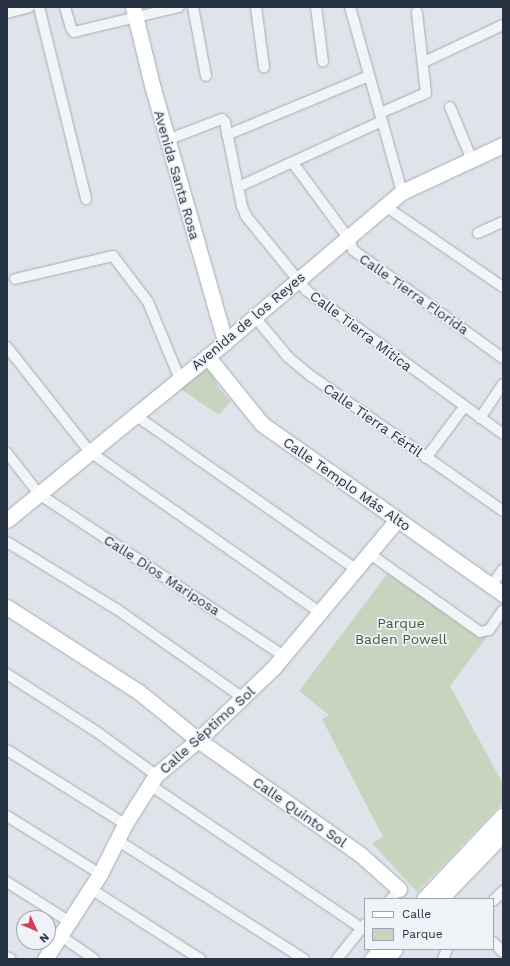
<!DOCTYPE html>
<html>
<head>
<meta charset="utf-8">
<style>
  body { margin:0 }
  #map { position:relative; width:510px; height:966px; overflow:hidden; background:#dfe4ea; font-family:"Work Sans",sans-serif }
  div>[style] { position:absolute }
  .green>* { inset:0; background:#c6d4c0 }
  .roads { filter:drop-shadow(0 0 1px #a4abb4) drop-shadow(0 0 1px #a4abb4) }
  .street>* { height:10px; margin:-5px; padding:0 5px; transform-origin:5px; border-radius:5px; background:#f2f4f7 }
  .secondary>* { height:15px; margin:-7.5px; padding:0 7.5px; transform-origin:7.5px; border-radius:7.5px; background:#fff }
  span { translate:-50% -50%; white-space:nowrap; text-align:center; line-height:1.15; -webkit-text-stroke:3.5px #eff3f7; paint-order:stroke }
  .street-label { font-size:14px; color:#273242 }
  .park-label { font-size:14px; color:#3d5e33 }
  .frame { position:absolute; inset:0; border:8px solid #273242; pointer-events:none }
  .legend { position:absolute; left:364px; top:898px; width:130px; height:52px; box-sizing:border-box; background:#eff3f7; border:1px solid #9fa6af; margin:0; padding:5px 7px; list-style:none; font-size:12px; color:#273242 }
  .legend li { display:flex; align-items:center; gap:8px; height:20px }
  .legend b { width:20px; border:1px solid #9fa6af }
  .north { position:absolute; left:16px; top:910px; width:40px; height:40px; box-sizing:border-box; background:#eff3f7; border:1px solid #9fa6af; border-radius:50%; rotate:134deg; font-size:11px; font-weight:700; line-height:16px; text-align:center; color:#273242 }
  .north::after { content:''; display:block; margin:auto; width:14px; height:18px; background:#d73c59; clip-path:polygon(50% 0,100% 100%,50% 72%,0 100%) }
</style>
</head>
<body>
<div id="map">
  <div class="green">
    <i style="clip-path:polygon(206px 361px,218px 387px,231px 401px,219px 415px,175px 385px)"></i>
    <i style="clip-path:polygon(391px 569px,488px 635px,450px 686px,503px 784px,503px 802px,417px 892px,372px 843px,383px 837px,322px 719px,329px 715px,299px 691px)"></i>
  </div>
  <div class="roads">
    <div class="street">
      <i style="left:39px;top:7px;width:198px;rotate:76.2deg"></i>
      <i style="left:65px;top:7px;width:22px;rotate:74deg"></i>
      <i style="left:71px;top:28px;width:5px;rotate:53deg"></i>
      <i style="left:74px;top:32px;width:108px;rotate:-13.4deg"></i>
      <i style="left:193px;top:7px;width:70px;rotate:79.3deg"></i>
      <i style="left:256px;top:7px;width:61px;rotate:82.4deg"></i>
      <i style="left:316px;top:7px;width:55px;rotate:82.7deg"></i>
      <i style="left:350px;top:7px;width:192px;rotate:74.3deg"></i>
      <i style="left:7px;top:13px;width:23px;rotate:-15deg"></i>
      <i style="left:424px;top:62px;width:87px;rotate:-25.1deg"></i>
      <i style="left:450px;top:107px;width:57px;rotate:67.5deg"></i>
      <i style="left:380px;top:113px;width:50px;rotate:-23.5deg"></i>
      <i style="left:426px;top:93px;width:81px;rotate:-96.4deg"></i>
      <i style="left:227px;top:135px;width:154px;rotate:-22.6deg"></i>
      <i style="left:167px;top:140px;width:59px;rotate:-20.9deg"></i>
      <i style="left:222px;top:119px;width:4px;rotate:45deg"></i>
      <i style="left:225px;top:122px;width:86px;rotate:78.6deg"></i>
      <i style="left:242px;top:206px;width:11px;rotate:68deg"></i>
      <i style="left:246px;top:216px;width:97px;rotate:50.9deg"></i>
      <i style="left:307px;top:291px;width:243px;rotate:36.1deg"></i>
      <i style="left:293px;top:163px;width:94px;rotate:53.6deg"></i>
      <i style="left:349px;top:239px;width:12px;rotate:70deg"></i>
      <i style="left:353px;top:250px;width:185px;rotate:35.8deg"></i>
      <i style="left:238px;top:187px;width:158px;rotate:-24.6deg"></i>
      <i style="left:385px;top:206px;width:143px;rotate:34.5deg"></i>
      <i style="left:478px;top:233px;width:27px;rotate:-24deg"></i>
      <i style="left:15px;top:279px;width:101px;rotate:-13.2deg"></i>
      <i style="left:113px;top:256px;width:58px;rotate:52.7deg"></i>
      <i style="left:148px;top:302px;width:81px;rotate:67.5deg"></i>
      <i style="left:254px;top:316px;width:53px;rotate:50.3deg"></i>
      <i style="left:288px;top:357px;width:30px;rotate:40deg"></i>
      <i style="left:311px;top:376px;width:235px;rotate:35.1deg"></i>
      <i style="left:7px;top:347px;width:134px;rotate:51.7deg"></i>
      <i style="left:90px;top:452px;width:282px;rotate:34.9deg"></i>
      <i style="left:135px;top:415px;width:271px;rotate:34.9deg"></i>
      <i style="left:480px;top:418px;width:41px;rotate:-55.9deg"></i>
      <i style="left:7px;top:453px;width:52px;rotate:52deg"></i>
      <i style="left:39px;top:494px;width:294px;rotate:33.5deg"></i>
      <i style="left:426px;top:458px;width:64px;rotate:-53.3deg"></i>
      <i style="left:7px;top:542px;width:130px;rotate:31.5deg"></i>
      <i style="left:118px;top:610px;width:153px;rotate:35.1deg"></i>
      <i style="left:370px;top:554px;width:135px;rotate:35.3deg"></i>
      <i style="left:480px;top:632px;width:9px;rotate:-13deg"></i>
      <i style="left:489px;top:630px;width:24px;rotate:-55deg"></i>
      <i style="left:492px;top:585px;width:19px;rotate:-55deg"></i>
      <i style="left:7px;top:674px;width:107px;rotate:32.8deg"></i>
      <i style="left:97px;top:732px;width:73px;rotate:36.1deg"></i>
      <i style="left:7px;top:750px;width:139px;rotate:32.1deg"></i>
      <i style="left:150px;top:785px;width:255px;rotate:34.1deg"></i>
      <i style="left:7px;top:816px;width:110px;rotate:31.9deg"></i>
      <i style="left:117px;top:840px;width:222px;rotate:32.5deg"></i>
      <i style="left:7px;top:882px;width:75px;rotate:32.4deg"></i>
      <i style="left:91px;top:889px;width:130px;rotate:32.7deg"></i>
      <i style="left:391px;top:899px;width:13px;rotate:-51deg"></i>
      <i style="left:493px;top:901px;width:14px;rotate:-45deg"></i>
      <i style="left:61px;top:936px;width:40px;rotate:34.9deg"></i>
      <i style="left:493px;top:942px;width:14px;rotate:45deg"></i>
      <i style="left:7px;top:957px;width:4px;rotate:27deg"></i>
      <i style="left:337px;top:959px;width:45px;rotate:-51.3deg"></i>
      <i style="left:443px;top:959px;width:11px;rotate:-68deg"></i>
    </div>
    <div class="secondary">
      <i style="left:133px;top:7px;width:80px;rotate:76.3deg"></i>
      <i style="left:152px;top:85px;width:267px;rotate:74.1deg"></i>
      <i style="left:207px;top:356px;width:87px;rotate:51deg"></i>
      <i style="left:262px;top:424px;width:295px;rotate:35.2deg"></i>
      <i style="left:7px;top:520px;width:281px;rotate:-39.2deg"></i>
      <i style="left:225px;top:342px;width:232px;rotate:-40.3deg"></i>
      <i style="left:402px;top:192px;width:111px;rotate:-25deg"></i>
      <i style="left:7px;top:607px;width:157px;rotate:32.8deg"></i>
      <i style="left:139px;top:692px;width:76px;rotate:39.1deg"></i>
      <i style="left:198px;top:740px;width:199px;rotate:35.2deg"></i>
      <i style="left:361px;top:855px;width:51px;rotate:41.8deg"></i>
      <i style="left:424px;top:899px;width:115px;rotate:-46.8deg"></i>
      <i style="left:440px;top:899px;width:91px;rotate:-45.9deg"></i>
      <i style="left:45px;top:959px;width:101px;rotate:-57.1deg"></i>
      <i style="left:100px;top:874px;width:56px;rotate:-63.4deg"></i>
      <i style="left:125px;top:824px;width:58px;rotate:-57.7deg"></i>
      <i style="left:156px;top:775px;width:55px;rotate:-39.8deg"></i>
      <i style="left:198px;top:740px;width:105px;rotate:-43.8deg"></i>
      <i style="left:274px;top:667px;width:192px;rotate:-50.1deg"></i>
      <i style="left:372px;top:959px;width:13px;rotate:-48deg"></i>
      <i style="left:386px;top:959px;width:13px;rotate:-48deg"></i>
    </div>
  </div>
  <div class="street-label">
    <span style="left:177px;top:175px;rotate:74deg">Avenida Santa Rosa</span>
    <span style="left:414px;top:294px;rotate:35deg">Calle Tierra Florida</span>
    <span style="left:248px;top:321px;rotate:-40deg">Avenida de los Reyes</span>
    <span style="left:361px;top:331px;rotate:37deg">Calle Tierra Mítica</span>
    <span style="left:373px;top:420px;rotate:35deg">Calle Tierra Fértil</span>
    <span style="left:347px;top:484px;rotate:35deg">Calle Templo Más Alto</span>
    <span style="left:162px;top:575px;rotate:33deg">Calle Dios Mariposa</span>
    <span style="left:207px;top:730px;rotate:-42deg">Calle Séptimo Sol</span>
    <span style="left:300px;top:812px;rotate:35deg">Calle Quinto Sol</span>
  </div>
  <div class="park-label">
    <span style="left:401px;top:631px">Parque<br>Baden Powell</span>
  </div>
  <div class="frame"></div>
  <ul class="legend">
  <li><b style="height:5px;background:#fff"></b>Calle</li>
  <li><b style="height:11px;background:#c6d4c0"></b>Parque</li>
  </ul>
  <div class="north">N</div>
</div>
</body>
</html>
